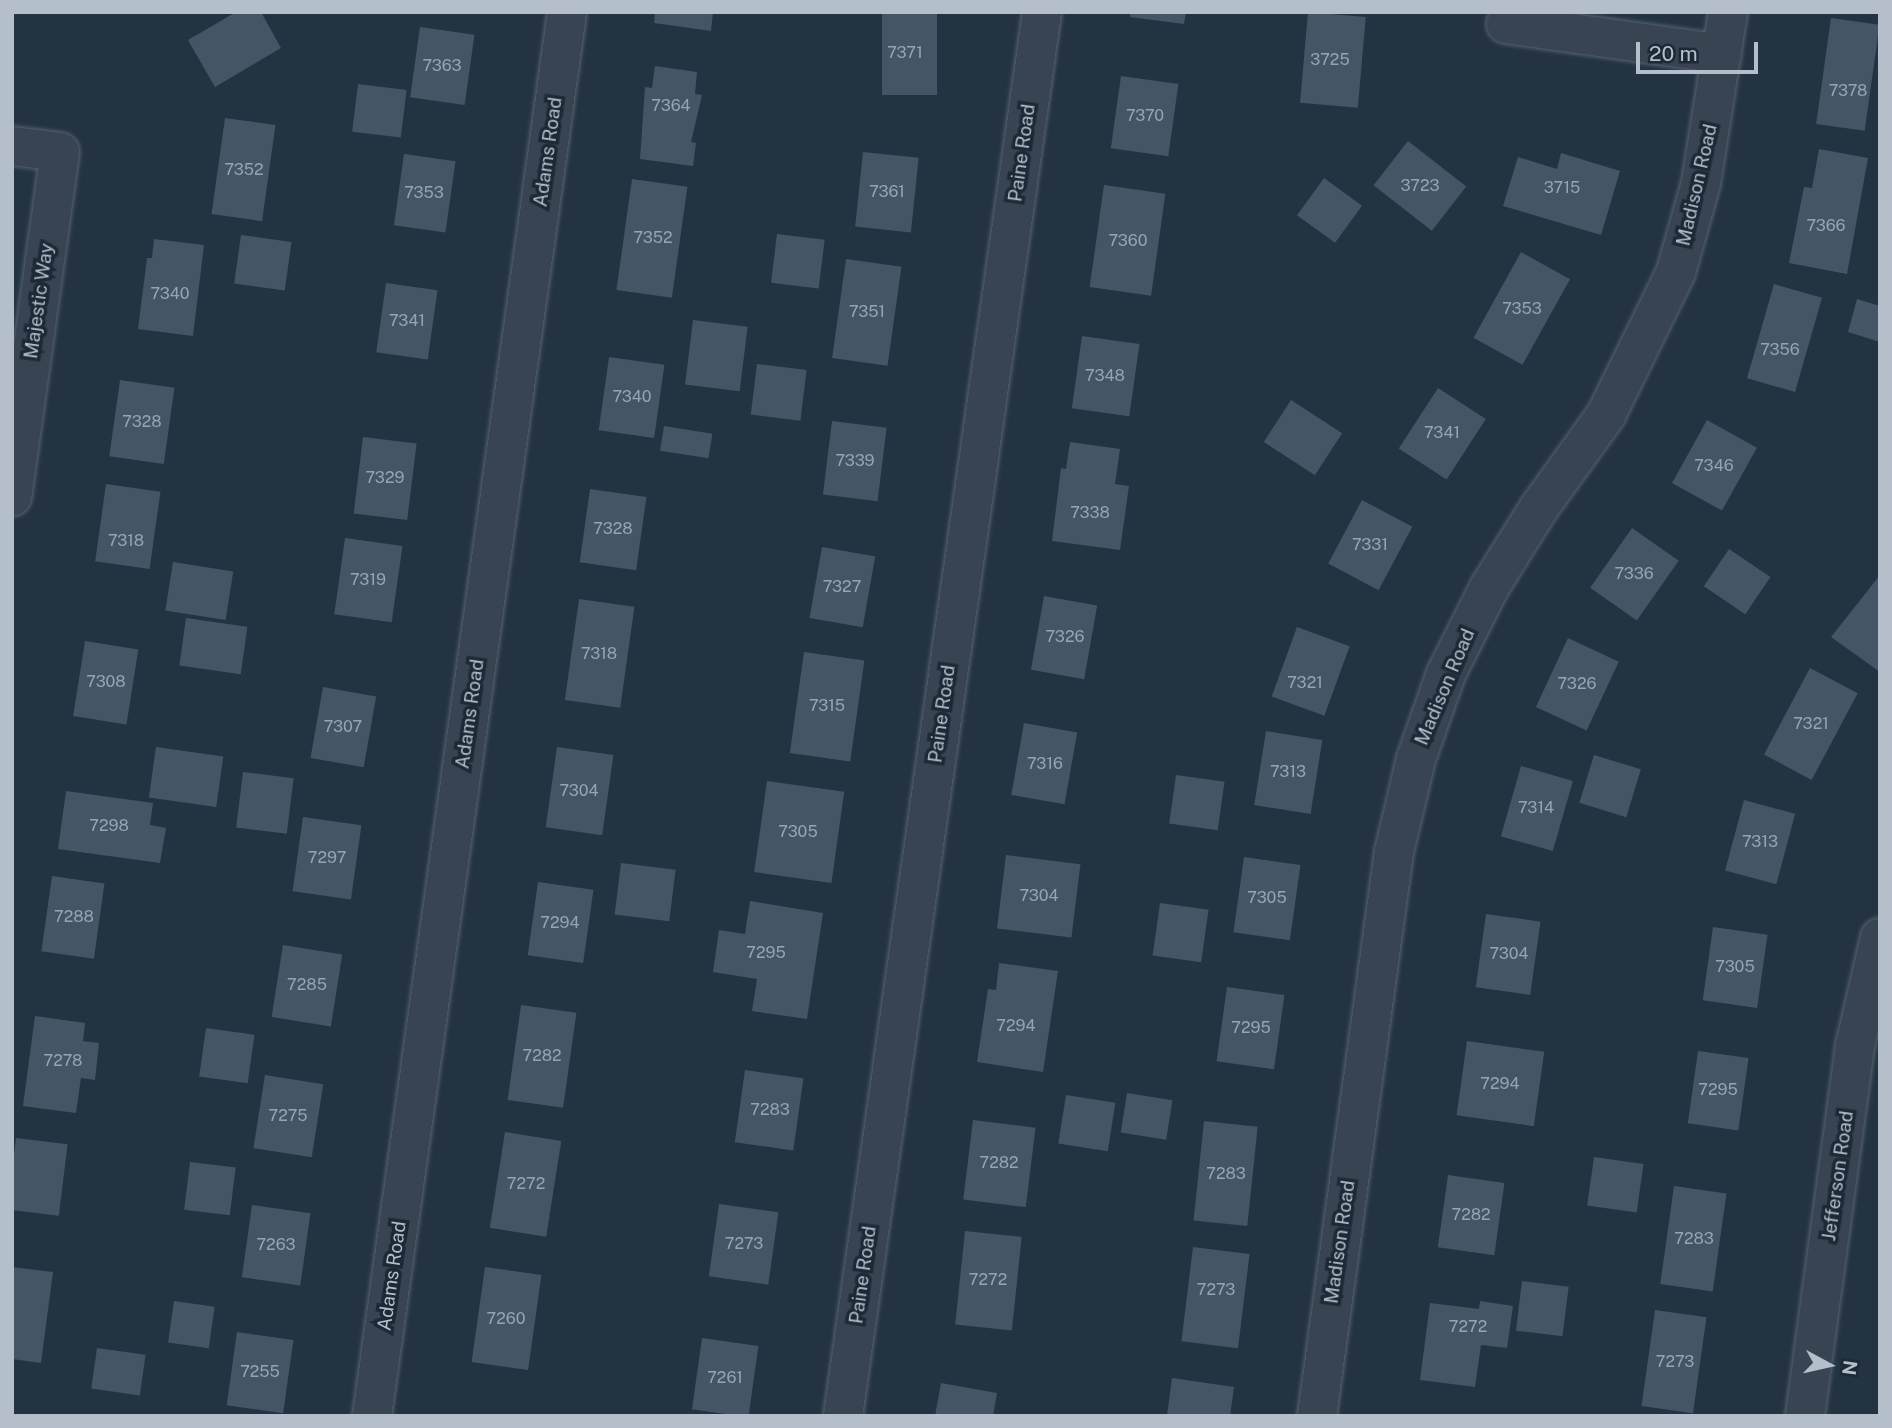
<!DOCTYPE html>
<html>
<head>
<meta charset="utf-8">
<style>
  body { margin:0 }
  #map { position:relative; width:1892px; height:1428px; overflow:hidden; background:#243342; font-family:"Public Sans",sans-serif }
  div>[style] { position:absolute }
  .building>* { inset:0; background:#456; transform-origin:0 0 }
  .roads { filter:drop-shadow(0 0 2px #56626f) drop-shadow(0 0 2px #56626f) }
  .minor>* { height:38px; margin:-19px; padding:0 19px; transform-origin:19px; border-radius:19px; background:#384451 }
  span { translate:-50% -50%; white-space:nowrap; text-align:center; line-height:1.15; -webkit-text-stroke:7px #1d2937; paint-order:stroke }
  .number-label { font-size:16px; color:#99a4b2 }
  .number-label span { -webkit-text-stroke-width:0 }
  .street-label { font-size:19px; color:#b5bfcc }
  .frame { position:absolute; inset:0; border:14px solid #b5bfcc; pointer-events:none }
  .north { position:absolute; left:1794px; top:1330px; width:70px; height:70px; -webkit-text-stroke:5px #1d2937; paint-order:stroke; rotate:98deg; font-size:19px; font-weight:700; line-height:28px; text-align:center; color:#b5bfcc }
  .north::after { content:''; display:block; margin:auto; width:24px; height:32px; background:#b5bfcc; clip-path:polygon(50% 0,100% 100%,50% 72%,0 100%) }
  .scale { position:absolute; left:1636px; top:42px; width:122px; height:32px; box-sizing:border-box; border:4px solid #b5bfcc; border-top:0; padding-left:9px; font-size:21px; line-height:24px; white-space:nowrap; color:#b5bfcc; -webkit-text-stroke:5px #1d2937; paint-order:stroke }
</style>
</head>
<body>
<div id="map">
  <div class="building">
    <i style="clip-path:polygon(236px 12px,261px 12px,281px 48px,215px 87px,188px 40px)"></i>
    <i style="clip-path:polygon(655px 12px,713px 12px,711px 31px,654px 23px)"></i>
    <i style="left:882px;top:12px;width:55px;height:83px"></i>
    <i style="clip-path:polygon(1130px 12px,1186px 12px,1184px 24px,1130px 17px)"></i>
    <i style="left:1308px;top:12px;width:58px;height:91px;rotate:5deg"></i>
    <i style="left:1831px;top:18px;width:49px;height:107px;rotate:8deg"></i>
    <i style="left:420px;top:27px;width:55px;height:71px;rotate:8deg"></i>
    <i style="clip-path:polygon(655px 66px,697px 72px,695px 94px,702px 95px,691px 142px,696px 143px,693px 166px,640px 159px,645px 87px,652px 88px)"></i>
    <i style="left:1121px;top:76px;width:58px;height:73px;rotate:8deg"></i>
    <i style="left:358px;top:84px;width:49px;height:48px;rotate:7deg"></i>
    <i style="left:225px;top:118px;width:51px;height:97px;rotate:8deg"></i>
    <i style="left:1408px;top:141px;width:74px;height:56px;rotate:38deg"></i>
    <i style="clip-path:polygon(1819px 149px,1868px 158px,1847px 274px,1789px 263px,1804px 187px,1812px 188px)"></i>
    <i style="left:863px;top:152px;width:56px;height:75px;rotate:6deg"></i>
    <i style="clip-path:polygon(1561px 153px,1620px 171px,1601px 235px,1503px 206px,1518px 157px,1557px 169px)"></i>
    <i style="left:404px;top:154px;width:52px;height:72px;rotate:8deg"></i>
    <i style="left:1324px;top:178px;width:47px;height:46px;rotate:36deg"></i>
    <i style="left:632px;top:179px;width:56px;height:112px;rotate:8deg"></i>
    <i style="left:1104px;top:185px;width:62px;height:103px;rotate:8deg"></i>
    <i style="left:777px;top:234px;width:48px;height:49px;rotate:7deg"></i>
    <i style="left:241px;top:235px;width:51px;height:49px;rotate:8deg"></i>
    <i style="clip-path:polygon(154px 239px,204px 245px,193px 336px,138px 329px,147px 258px,152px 258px)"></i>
    <i style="left:1521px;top:252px;width:56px;height:98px;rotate:29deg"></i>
    <i style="left:846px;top:259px;width:56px;height:100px;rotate:8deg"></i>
    <i style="left:386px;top:283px;width:52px;height:70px;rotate:8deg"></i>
    <i style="left:1774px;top:284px;width:50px;height:98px;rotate:16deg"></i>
    <i style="clip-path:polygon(1857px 299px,1880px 306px,1880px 342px,1848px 332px)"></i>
    <i style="left:693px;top:320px;width:55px;height:65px;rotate:7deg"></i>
    <i style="left:1082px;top:336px;width:58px;height:73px;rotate:8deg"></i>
    <i style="left:609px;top:357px;width:56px;height:74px;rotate:8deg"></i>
    <i style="left:757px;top:364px;width:50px;height:51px;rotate:7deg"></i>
    <i style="left:120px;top:380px;width:55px;height:77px;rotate:8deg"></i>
    <i style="left:1438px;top:388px;width:57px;height:72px;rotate:33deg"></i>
    <i style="left:1291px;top:400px;width:61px;height:50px;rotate:33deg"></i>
    <i style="left:1707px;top:420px;width:57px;height:72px;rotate:29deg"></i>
    <i style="left:832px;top:421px;width:55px;height:74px;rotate:7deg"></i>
    <i style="left:664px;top:426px;width:49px;height:25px;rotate:9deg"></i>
    <i style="left:363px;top:437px;width:54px;height:77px;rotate:7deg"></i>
    <i style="clip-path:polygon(1070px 442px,1120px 449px,1115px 484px,1129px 486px,1120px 550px,1052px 541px,1061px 468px,1066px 469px)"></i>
    <i style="left:106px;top:484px;width:55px;height:78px;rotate:8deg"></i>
    <i style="left:590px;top:489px;width:57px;height:74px;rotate:8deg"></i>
    <i style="left:1362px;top:500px;width:57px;height:72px;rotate:28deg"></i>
    <i style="left:1632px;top:528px;width:57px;height:73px;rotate:35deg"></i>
    <i style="left:345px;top:538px;width:58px;height:77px;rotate:8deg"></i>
    <i style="left:822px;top:547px;width:54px;height:72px;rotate:10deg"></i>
    <i style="left:1729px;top:549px;width:50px;height:45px;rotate:34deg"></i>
    <i style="left:173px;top:562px;width:61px;height:49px;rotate:9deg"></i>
    <i style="clip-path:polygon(1880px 575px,1880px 672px,1831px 637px)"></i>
    <i style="left:1044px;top:596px;width:54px;height:75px;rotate:10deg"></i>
    <i style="left:579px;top:599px;width:56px;height:102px;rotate:8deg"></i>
    <i style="left:186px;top:618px;width:62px;height:48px;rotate:8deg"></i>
    <i style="left:1297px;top:627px;width:56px;height:74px;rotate:20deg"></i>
    <i style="left:1568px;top:638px;width:56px;height:76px;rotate:25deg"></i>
    <i style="left:85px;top:641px;width:54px;height:76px;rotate:9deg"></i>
    <i style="left:804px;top:652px;width:61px;height:102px;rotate:8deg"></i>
    <i style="left:1810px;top:668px;width:54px;height:98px;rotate:28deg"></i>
    <i style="left:323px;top:687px;width:54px;height:72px;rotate:10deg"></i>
    <i style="left:1024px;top:723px;width:54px;height:73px;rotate:10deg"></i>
    <i style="left:1266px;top:731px;width:57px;height:75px;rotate:9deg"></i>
    <i style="left:156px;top:747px;width:68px;height:51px;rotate:8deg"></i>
    <i style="left:557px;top:747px;width:57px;height:81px;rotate:8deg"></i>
    <i style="left:1594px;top:755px;width:49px;height:50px;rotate:17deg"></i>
    <i style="left:1521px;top:766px;width:54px;height:73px;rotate:16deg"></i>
    <i style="left:243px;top:772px;width:51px;height:56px;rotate:7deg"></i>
    <i style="left:1176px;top:775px;width:49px;height:49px;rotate:8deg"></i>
    <i style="left:767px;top:781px;width:78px;height:92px;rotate:8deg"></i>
    <i style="clip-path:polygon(66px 791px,153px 803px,150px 825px,166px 828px,160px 863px,58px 849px)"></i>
    <i style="left:1744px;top:800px;width:53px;height:73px;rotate:15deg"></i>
    <i style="left:303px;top:817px;width:59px;height:75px;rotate:8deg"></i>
    <i style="left:1006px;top:855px;width:75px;height:74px;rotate:7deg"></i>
    <i style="left:1244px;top:857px;width:57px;height:76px;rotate:8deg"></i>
    <i style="left:621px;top:863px;width:55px;height:52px;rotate:7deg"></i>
    <i style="left:52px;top:876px;width:53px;height:76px;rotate:8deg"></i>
    <i style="left:538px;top:882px;width:56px;height:74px;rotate:8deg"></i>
    <i style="clip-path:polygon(750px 901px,823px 913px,807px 1019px,752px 1011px,757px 979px,713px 972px,719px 930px,745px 934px)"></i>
    <i style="left:1160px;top:903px;width:49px;height:53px;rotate:8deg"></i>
    <i style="left:1486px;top:914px;width:55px;height:74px;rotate:8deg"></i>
    <i style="left:1713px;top:927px;width:55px;height:74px;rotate:8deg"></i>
    <i style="left:283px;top:945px;width:60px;height:73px;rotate:9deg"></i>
    <i style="clip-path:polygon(999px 963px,1058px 971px,1043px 1072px,977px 1062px,988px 989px,996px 990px)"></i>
    <i style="left:1227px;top:987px;width:58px;height:75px;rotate:8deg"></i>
    <i style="left:521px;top:1005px;width:56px;height:96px;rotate:8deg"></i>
    <i style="clip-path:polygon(35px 1016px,85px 1023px,83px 1041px,99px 1043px,95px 1080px,81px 1078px,76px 1113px,23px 1106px)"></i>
    <i style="left:206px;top:1028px;width:49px;height:49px;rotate:8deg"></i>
    <i style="left:1467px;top:1041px;width:78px;height:75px;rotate:8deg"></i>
    <i style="left:1698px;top:1051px;width:51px;height:73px;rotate:8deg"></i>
    <i style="left:745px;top:1070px;width:59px;height:73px;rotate:8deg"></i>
    <i style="left:265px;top:1075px;width:59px;height:74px;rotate:9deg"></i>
    <i style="left:1127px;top:1093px;width:46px;height:40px;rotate:9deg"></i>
    <i style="left:1066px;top:1095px;width:50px;height:49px;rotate:9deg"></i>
    <i style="left:973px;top:1120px;width:63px;height:80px;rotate:7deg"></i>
    <i style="left:1204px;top:1121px;width:54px;height:100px;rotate:6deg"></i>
    <i style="left:505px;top:1132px;width:57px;height:97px;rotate:9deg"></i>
    <i style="left:16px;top:1138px;width:52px;height:72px;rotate:7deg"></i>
    <i style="left:1594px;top:1157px;width:50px;height:49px;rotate:8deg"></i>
    <i style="left:190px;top:1162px;width:46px;height:48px;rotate:7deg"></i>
    <i style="left:1448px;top:1175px;width:57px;height:73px;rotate:8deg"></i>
    <i style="left:1674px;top:1186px;width:53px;height:99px;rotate:8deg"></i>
    <i style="left:719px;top:1204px;width:60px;height:73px;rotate:8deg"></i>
    <i style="left:252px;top:1205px;width:59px;height:73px;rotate:8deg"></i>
    <i style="left:965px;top:1231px;width:57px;height:94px;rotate:6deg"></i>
    <i style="left:1193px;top:1247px;width:57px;height:95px;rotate:7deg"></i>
    <i style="clip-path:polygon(12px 1267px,53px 1272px,41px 1363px,12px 1359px)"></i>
    <i style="left:485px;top:1267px;width:57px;height:96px;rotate:8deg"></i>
    <i style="left:1522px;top:1281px;width:47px;height:50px;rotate:7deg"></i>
    <i style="left:174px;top:1301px;width:41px;height:42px;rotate:8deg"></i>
    <i style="clip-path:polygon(1480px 1301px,1513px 1306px,1507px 1348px,1481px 1345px,1475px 1387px,1420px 1380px,1430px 1303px,1479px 1309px)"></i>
    <i style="left:1655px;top:1310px;width:52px;height:97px;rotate:8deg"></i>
    <i style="left:237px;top:1332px;width:57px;height:74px;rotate:8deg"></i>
    <i style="left:702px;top:1338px;width:57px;height:72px;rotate:8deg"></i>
    <i style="left:97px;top:1348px;width:49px;height:41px;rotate:8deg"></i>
    <i style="clip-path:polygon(1172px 1378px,1234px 1387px,1230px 1416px,1167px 1416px)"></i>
    <i style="clip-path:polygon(941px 1383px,997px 1393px,993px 1416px,935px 1416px)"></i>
  </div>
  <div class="roads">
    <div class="minor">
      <i style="left:1506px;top:24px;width:218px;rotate:7.9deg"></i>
      <i style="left:12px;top:146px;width:48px;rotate:7.1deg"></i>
      <i style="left:60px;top:152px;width:348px;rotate:97.9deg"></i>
      <i style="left:372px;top:1416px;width:1417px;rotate:-82.09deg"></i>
      <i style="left:843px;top:1416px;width:1418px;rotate:-81.93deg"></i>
      <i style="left:1317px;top:1416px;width:569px;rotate:-82.23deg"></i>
      <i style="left:1394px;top:852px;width:96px;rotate:-76.7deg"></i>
      <i style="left:1416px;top:759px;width:90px;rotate:-70.6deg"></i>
      <i style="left:1446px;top:674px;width:96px;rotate:-63.4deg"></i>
      <i style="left:1489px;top:588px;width:94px;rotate:-58deg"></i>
      <i style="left:1539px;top:508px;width:115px;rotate:-54.2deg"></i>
      <i style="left:1606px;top:415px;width:159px;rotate:-63.9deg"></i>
      <i style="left:1676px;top:272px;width:92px;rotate:-74.3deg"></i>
      <i style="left:1701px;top:183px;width:173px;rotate:-81deg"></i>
      <i style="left:1805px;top:1416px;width:373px;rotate:-82.3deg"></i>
      <i style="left:1855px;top:1046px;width:111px;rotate:-77deg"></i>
    </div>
  </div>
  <div class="number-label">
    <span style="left:905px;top:53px">7371</span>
    <span style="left:1330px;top:60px">3725</span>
    <span style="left:442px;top:66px">7363</span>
    <span style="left:1848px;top:91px">7378</span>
    <span style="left:671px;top:106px">7364</span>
    <span style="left:1145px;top:116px">7370</span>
    <span style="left:244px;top:170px">7352</span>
    <span style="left:1420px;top:186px">3723</span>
    <span style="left:1562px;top:188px">3715</span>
    <span style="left:887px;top:192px">7361</span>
    <span style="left:424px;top:193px">7353</span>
    <span style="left:1826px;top:226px">7366</span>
    <span style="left:653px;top:238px">7352</span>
    <span style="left:1128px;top:241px">7360</span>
    <span style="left:170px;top:294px">7340</span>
    <span style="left:1522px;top:309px">7353</span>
    <span style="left:867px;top:312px">7351</span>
    <span style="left:407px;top:321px">7341</span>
    <span style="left:1780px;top:350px">7356</span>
    <span style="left:1105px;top:376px">7348</span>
    <span style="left:632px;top:397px">7340</span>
    <span style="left:142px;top:422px">7328</span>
    <span style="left:1442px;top:433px">7341</span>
    <span style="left:855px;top:461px">7339</span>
    <span style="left:1714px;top:466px">7346</span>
    <span style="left:385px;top:478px">7329</span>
    <span style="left:1090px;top:513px">7338</span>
    <span style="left:613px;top:529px">7328</span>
    <span style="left:126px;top:541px">7318</span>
    <span style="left:1370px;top:545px">7331</span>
    <span style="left:1634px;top:574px">7336</span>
    <span style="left:368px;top:580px">7319</span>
    <span style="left:842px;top:587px">7327</span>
    <span style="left:1065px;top:637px">7326</span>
    <span style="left:599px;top:654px">7318</span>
    <span style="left:106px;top:682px">7308</span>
    <span style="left:1305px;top:683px">7321</span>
    <span style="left:1577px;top:684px">7326</span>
    <span style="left:827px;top:706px">7315</span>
    <span style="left:1811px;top:724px">7321</span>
    <span style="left:343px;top:727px">7307</span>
    <span style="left:1045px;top:764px">7316</span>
    <span style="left:1288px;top:772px">7313</span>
    <span style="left:579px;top:791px">7304</span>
    <span style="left:1536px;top:808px">7314</span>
    <span style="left:109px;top:826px">7298</span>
    <span style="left:798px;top:832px">7305</span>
    <span style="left:1760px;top:842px">7313</span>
    <span style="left:327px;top:858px">7297</span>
    <span style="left:1039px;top:896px">7304</span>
    <span style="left:1267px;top:898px">7305</span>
    <span style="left:74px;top:917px">7288</span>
    <span style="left:560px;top:923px">7294</span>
    <span style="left:766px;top:953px">7295</span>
    <span style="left:1509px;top:954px">7304</span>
    <span style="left:1735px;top:967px">7305</span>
    <span style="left:307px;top:985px">7285</span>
    <span style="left:1016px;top:1026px">7294</span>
    <span style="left:1251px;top:1028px">7295</span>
    <span style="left:542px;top:1056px">7282</span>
    <span style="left:63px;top:1061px">7278</span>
    <span style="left:1500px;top:1084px">7294</span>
    <span style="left:1718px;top:1090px">7295</span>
    <span style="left:770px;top:1110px">7283</span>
    <span style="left:288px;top:1116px">7275</span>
    <span style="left:999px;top:1163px">7282</span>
    <span style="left:1226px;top:1174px">7283</span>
    <span style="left:526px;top:1184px">7272</span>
    <span style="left:1471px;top:1215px">7282</span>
    <span style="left:1694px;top:1239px">7283</span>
    <span style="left:744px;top:1244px">7273</span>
    <span style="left:276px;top:1245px">7263</span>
    <span style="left:988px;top:1280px">7272</span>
    <span style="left:1216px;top:1290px">7273</span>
    <span style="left:506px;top:1319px">7260</span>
    <span style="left:1468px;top:1327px">7272</span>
    <span style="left:1675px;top:1362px">7273</span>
    <span style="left:260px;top:1372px">7255</span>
    <span style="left:725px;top:1378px">7261</span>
  </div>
  <div class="street-label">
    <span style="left:548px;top:152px;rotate:-82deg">Adams Road</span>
    <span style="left:1022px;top:153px;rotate:-82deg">Paine Road</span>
    <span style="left:1697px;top:185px;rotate:-77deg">Madison Road</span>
    <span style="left:39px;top:301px;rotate:-82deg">Majestic Way</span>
    <span style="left:1445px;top:687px;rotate:-67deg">Madison Road</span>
    <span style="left:470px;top:714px;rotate:-82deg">Adams Road</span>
    <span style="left:942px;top:714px;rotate:-82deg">Paine Road</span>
    <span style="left:1838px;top:1176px;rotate:-82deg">Jefferson Road</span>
    <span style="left:1340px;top:1242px;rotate:-82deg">Madison Road</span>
    <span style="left:863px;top:1275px;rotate:-82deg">Paine Road</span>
    <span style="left:392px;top:1276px;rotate:-82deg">Adams Road</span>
  </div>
  <div class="frame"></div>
  <div class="north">N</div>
  <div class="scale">20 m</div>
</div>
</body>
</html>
